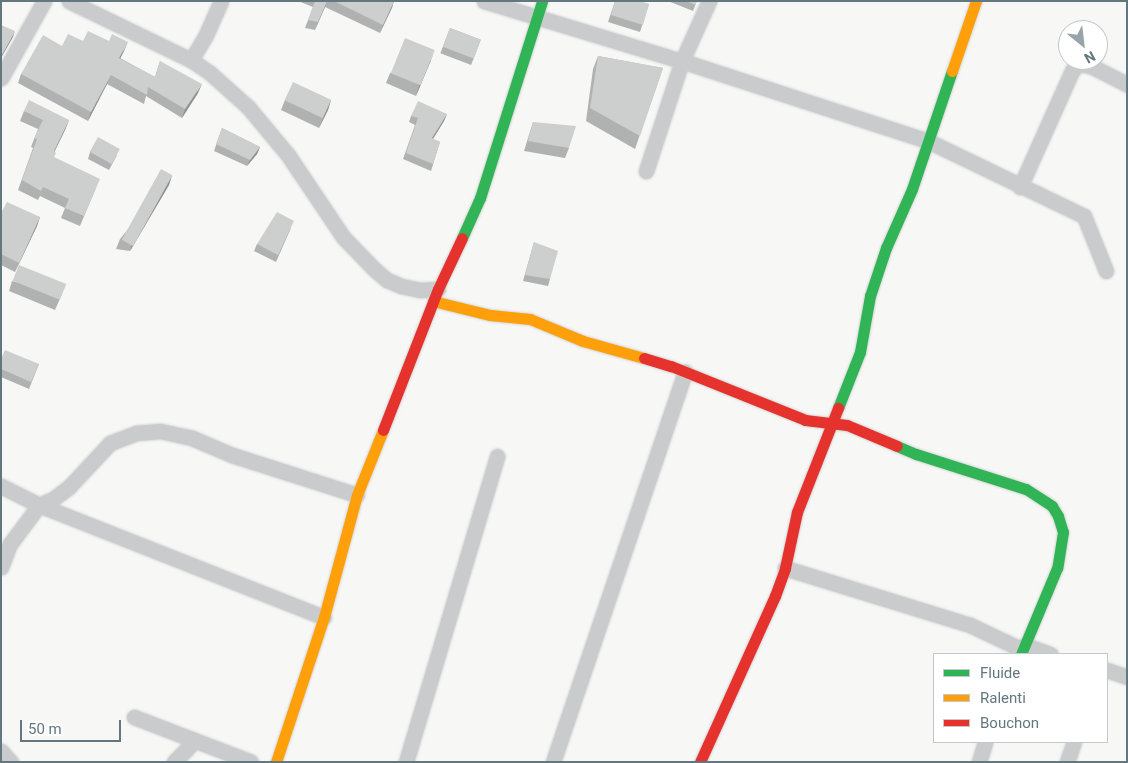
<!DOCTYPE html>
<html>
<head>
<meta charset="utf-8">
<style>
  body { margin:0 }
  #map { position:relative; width:1128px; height:763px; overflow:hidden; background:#f7f7f6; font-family:Roboto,sans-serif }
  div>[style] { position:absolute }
  .roads { filter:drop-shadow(0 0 1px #d2d4d4) drop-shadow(0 0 1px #d2d4d4) }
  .street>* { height:15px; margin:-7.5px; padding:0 7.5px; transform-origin:7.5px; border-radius:7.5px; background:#c9cbcc }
  .fast>* { height:11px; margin:-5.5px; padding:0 5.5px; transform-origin:5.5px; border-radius:5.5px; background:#30b455 }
  .slow>* { height:11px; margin:-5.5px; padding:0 5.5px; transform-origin:5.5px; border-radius:5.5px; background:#ff9f0a }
  .jam>* { height:11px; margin:-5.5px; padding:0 5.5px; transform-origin:5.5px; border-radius:5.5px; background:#e5322d }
  .wall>* { inset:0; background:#b0b2b2; transform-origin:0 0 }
  .shaded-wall>* { inset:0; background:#909191 }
  .building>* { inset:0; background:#cdcfcf; transform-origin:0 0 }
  span { translate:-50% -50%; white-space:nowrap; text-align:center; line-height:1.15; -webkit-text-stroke:5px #fff; paint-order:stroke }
  .frame { position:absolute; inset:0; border:2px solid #63777f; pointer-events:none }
  .legend { position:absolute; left:933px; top:653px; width:175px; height:90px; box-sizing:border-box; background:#fff; border:1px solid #c1c9cc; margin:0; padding:6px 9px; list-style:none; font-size:15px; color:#63777f }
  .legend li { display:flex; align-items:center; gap:10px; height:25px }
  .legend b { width:25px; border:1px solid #c1c9cc }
  .north { position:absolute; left:1058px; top:20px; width:50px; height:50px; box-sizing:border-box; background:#fff; border:1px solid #c1c9cc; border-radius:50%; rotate:151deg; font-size:14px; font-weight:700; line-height:20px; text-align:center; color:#63777f }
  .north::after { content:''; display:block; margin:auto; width:18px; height:22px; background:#97a4a9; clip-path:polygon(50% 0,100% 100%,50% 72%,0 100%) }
  .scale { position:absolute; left:20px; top:720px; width:101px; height:22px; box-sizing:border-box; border:2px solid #63777f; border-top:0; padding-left:6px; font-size:15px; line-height:18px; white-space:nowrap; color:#63777f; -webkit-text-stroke:4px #fff; paint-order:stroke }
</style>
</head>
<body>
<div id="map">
  <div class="roads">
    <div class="street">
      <i style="left:69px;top:1px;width:136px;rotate:25.8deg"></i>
      <i style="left:191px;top:60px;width:23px;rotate:34deg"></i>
      <i style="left:210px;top:73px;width:51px;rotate:41.8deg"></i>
      <i style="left:248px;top:107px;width:62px;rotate:50.2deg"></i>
      <i style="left:288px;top:155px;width:99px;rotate:56.1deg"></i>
      <i style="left:343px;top:237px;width:46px;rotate:45.9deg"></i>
      <i style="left:375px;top:270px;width:16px;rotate:40deg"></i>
      <i style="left:387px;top:280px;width:15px;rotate:23deg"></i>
      <i style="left:401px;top:286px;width:19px;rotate:12deg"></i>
      <i style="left:420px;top:290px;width:18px;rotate:-3deg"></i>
      <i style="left:484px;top:1px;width:207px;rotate:16.9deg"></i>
      <i style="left:682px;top:61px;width:259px;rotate:18deg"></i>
      <i style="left:928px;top:141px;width:173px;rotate:25.7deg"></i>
      <i style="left:1084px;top:216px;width:59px;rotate:68.2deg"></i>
      <i style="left:191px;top:60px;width:27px;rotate:-59deg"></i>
      <i style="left:205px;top:37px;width:39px;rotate:-66deg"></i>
      <i style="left:1px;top:78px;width:88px;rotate:-60.8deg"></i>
      <i style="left:646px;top:171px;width:116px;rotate:-71.9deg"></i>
      <i style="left:682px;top:61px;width:66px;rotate:-65.8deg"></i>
      <i style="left:1020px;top:187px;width:127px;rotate:-65.9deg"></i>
      <i style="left:1072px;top:71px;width:6px;rotate:-51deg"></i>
      <i style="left:1076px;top:66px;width:7px;rotate:-16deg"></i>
      <i style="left:1083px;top:64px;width:10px;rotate:17deg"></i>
      <i style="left:1093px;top:67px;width:38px;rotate:27deg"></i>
      <i style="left:1px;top:486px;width:42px;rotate:26.6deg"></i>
      <i style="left:39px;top:505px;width:306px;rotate:21.5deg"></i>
      <i style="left:1px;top:567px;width:25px;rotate:-69deg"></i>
      <i style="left:10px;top:544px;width:49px;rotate:-53.4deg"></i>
      <i style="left:39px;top:505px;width:15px;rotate:-23deg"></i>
      <i style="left:53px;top:499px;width:20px;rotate:-37deg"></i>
      <i style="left:69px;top:487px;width:60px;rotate:-47deg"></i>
      <i style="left:110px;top:443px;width:28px;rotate:-21deg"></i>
      <i style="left:136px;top:433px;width:24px;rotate:-5deg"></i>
      <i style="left:160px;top:431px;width:33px;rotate:12deg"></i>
      <i style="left:192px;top:438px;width:43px;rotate:23deg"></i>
      <i style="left:232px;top:455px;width:131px;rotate:17.7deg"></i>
      <i style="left:785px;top:568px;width:194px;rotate:17.1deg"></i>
      <i style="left:970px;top:625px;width:59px;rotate:25.3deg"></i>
      <i style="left:1025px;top:645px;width:27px;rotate:20deg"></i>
      <i style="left:1107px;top:670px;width:21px;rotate:19deg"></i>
      <i style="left:134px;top:717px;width:125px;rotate:21deg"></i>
      <i style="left:1px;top:751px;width:15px;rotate:48deg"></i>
      <i style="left:174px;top:762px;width:30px;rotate:-46deg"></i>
      <i style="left:406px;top:762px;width:319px;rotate:-73.4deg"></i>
      <i style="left:553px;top:762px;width:412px;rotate:-71.3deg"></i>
      <i style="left:979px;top:762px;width:21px;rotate:-73deg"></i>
      <i style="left:1067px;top:762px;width:21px;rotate:-71deg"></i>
    </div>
    <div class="fast">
      <i style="left:462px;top:238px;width:44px;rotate:-65.8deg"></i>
      <i style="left:480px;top:198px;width:207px;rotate:-72.5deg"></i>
      <i style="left:838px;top:408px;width:60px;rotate:-68.6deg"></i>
      <i style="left:860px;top:352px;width:57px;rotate:-79.9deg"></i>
      <i style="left:870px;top:296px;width:51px;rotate:-71.6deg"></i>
      <i style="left:886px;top:248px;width:64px;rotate:-66.2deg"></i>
      <i style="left:912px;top:189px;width:125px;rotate:-71.3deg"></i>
      <i style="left:897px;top:446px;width:21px;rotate:23deg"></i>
      <i style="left:916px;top:454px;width:115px;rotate:17.7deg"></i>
      <i style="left:1026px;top:489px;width:31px;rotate:33deg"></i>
      <i style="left:1052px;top:506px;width:12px;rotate:59deg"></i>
      <i style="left:1058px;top:516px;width:17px;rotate:73deg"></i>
      <i style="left:1063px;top:532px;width:36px;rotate:99deg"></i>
      <i style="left:1057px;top:568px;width:93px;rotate:112.7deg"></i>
    </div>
    <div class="slow">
      <i style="left:952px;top:71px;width:74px;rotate:-71.1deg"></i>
      <i style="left:433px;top:301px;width:59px;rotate:13.8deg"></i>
      <i style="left:490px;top:315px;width:40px;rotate:5.7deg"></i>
      <i style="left:530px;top:319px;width:57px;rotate:22.5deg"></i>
      <i style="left:583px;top:341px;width:63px;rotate:15.6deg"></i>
      <i style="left:276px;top:762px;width:153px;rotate:-71.7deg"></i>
      <i style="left:324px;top:617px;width:126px;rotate:-74.9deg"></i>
      <i style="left:357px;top:495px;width:70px;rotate:-68.2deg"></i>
    </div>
    <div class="jam">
      <i style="left:644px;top:358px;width:28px;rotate:17deg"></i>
      <i style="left:671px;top:366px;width:144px;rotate:21.9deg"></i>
      <i style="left:805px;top:420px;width:42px;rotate:6.8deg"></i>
      <i style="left:847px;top:425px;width:54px;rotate:22.8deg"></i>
      <i style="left:383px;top:430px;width:151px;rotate:-68.7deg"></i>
      <i style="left:438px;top:289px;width:56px;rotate:-64.8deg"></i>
      <i style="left:700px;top:762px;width:182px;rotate:-65.7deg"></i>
      <i style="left:775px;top:596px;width:30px;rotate:-70deg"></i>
      <i style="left:785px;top:568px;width:57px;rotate:-77.9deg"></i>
      <i style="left:797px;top:512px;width:112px;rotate:-68.5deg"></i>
    </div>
  </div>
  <div class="wall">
    <i style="clip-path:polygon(298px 1px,394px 1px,380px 33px,325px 7px,315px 30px,305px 28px,313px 7px)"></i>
    <i style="clip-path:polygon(615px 1px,649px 4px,640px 32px,608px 22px)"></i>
    <i style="clip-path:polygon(668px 1px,697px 1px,693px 11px)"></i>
    <i style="left:450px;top:28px;width:33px;height:27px;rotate:21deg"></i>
    <i style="clip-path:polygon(83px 41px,124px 51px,120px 58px,155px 77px,160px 61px,198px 93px,182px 118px,146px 96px,144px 104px,107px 84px,88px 121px,18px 83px,21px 74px)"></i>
    <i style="clip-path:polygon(598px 56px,663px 68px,635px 149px,586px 121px,593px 69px)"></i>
    <i style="clip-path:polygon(431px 60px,416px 96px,386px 83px,390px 73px)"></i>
    <i style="clip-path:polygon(285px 100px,331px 100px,328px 110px,319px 128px,281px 110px)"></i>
    <i style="clip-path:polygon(24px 111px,69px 120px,65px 130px,54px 152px,54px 157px,96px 188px,80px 226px,61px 218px,65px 208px,40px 196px,38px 200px,18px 190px,33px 148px,31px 147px,38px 129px,20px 121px)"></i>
    <i style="clip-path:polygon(447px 114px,444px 121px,433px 139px,440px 142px,431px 171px,403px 159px,415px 125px,409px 122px,411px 116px)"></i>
    <i style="clip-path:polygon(533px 122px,569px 148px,565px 158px,524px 151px)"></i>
    <i style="clip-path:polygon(222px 128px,260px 147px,257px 154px,247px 166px,214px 151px)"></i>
    <i style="clip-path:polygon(90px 152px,117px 155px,109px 170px,88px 159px)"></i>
    <i style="clip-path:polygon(172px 175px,169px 185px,130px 251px,116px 249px,120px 239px)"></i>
    <i style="clip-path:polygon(1px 213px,40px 217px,37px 226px,15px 272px,1px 265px)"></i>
    <i style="clip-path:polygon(291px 228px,276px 262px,254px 251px,257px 244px)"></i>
    <i style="clip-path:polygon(534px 242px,550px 279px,548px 286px,523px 281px)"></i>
    <i style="clip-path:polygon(12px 281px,62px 294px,55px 310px,9px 291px)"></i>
    <i style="clip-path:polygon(1px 359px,39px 364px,29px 389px,1px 377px)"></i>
  </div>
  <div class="shaded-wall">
    <i style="clip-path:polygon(327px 1px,325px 7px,315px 30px,318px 22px)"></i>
    <i style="clip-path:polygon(394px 1px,392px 8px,380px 33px,383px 25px)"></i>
    <i style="clip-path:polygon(15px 31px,13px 37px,1px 58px,1px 56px)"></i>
    <i style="clip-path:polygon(128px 42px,124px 51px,116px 67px,119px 58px)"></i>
    <i style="clip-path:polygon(435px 50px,431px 60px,416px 96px,419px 86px)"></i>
    <i style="clip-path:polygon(111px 75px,107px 84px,88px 121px,91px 112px)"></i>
    <i style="clip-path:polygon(202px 84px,198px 93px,182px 118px,185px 109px)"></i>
    <i style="clip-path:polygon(331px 100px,328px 110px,319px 128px,323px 118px)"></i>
    <i style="clip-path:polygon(447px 114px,444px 121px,429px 145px,432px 138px)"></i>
    <i style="clip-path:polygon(69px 120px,65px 130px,50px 161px,54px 151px)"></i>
    <i style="clip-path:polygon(260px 147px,257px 154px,247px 166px,250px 160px)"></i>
    <i style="clip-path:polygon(172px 175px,169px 185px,130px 251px,133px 241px)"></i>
    <i style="clip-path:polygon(40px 217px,37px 226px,15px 272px,19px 263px)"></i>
  </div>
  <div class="building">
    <i style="clip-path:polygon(315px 1px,327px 1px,318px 22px,308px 20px)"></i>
    <i style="clip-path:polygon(334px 1px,394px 1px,383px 25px)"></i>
    <i style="clip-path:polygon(615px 1px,640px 1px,649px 4px,643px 25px,611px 15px)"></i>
    <i style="clip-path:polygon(687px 1px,697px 1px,695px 5px)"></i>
    <i style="clip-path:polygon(1px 25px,15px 31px,1px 56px)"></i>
    <i style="left:450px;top:28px;width:33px;height:20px;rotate:21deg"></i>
    <i style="clip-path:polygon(88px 31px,109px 41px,112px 34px,128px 42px,119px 58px,155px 77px,160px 61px,202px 84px,185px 109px,148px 87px,147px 95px,111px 75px,91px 112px,21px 74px,43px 35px,62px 46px,68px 34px,83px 41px)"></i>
    <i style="left:405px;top:38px;width:32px;height:38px;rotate:22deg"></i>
    <i style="clip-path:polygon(598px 56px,663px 68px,640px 136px,590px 108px)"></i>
    <i style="left:293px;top:82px;width:42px;height:20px;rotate:25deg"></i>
    <i style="clip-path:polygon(29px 100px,69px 120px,54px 151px,56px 153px,54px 157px,100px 179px,84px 216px,65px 208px,69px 199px,43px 187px,41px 191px,22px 180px,37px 139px,34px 138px,43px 120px,24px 111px)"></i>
    <i style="clip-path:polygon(418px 101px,447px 114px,432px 138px,440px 142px,433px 164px,406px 153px,418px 118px,411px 116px)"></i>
    <i style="clip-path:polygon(533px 122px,576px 126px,569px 148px,528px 141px)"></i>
    <i style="clip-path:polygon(222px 128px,260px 147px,250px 160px,216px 144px)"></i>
    <i style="left:98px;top:137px;width:25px;height:17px;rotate:29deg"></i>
    <i style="left:161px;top:169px;width:13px;height:81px;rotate:29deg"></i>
    <i style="clip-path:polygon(7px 202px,40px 217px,19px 263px,1px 254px,1px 213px)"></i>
    <i style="clip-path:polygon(277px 212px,294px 221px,278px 255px,257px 244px)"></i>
    <i style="clip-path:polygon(534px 242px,558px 251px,550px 279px,525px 275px)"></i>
    <i style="left:19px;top:265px;width:51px;height:17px;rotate:22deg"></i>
    <i style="clip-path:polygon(5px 350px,39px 364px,31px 382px,1px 369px,1px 359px)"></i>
  </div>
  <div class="frame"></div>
  <ul class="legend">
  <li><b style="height:6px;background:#30b455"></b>Fluide</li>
  <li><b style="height:6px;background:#ff9f0a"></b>Ralenti</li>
  <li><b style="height:6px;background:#e5322d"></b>Bouchon</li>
  </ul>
  <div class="north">N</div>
  <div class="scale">50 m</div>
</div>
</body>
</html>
